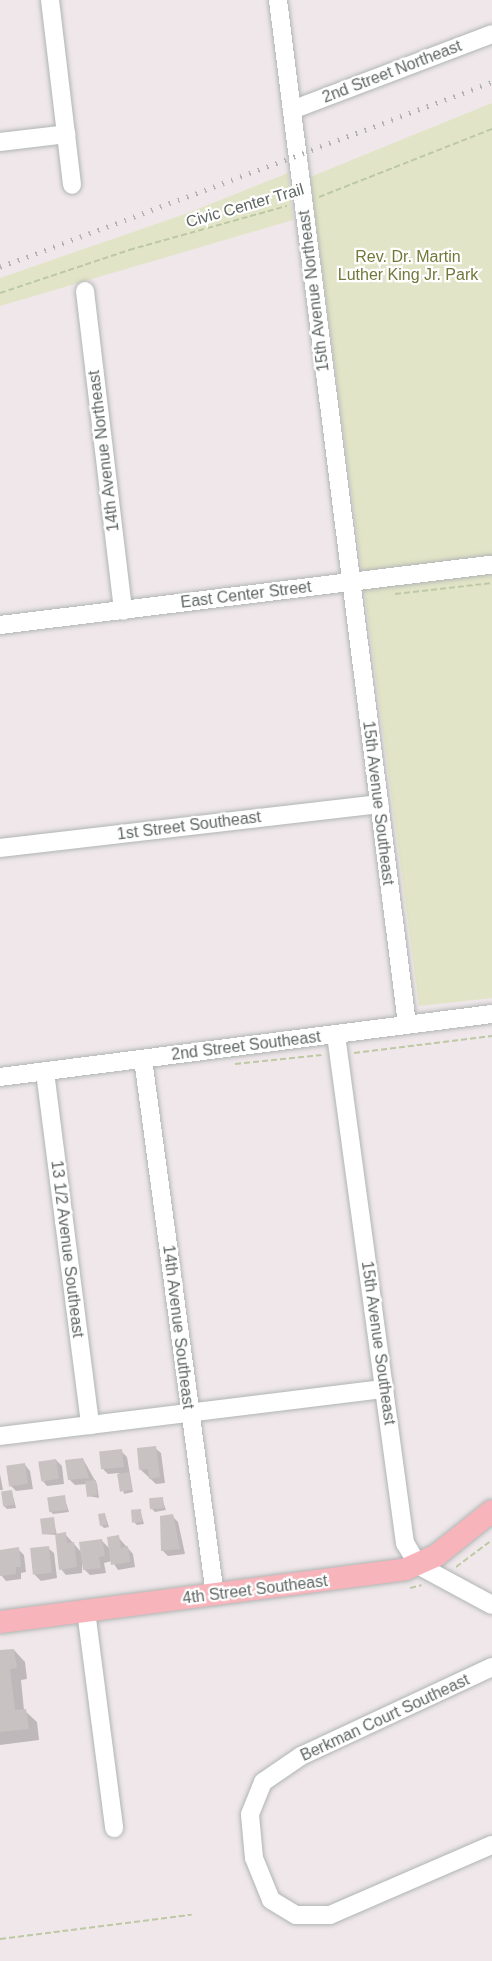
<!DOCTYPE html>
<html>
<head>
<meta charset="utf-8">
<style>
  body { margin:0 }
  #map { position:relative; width:492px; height:1961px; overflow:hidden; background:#efe7e9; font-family:Arial,sans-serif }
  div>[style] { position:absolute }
  .green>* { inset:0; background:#e2e4c7 }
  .shadow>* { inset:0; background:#0003 }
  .building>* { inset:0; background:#c8c2c2; transform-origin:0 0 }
  .path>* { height:2px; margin-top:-1px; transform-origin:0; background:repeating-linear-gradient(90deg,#bdc9a4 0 6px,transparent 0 9px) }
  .roads { filter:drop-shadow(0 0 2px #b0b5b4) drop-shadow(0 0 2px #b0b5b4) }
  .minor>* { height:18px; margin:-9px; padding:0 9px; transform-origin:9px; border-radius:9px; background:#fff }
  .major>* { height:22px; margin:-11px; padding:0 11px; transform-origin:11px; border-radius:11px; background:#f7b4bb }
  .rail>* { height:4.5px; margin-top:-2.25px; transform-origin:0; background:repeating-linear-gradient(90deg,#b1b2b2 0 1.5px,transparent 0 9.5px) }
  span { translate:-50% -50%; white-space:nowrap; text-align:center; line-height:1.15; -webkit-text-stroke:4.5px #fff; paint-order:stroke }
  .street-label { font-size:16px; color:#5f6663 }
  .park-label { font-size:16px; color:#72783a }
</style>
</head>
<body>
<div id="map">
  <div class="green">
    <i style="clip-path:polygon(492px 103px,492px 998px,419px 1006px,310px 177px)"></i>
    <i style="clip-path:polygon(288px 173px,293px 220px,0 306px,0 278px,188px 213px)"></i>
  </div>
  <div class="shadow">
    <i style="clip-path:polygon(155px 1448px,161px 1453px,165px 1483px,156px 1484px,141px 1470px)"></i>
    <i style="clip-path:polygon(121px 1451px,127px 1457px,133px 1492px,124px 1494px,119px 1473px,108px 1474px,102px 1468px)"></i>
    <i style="clip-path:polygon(83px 1459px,97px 1484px,99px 1498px,88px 1496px,87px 1484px,75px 1485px,69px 1479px)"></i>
    <i style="clip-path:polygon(56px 1460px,62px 1466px,64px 1484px,47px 1486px,42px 1480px)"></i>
    <i style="clip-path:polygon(25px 1465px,30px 1471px,33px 1489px,16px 1491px,10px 1485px)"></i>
    <i style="clip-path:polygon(0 1474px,3px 1490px,0 1490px)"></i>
    <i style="clip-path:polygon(12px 1492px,16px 1508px,7px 1509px,4px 1506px)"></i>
    <i style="clip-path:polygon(64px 1497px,69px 1512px,53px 1514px,51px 1512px)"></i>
    <i style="clip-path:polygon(162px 1499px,166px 1510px,155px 1512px,152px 1509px)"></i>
    <i style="clip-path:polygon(140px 1510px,144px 1524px,137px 1525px,134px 1522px)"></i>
    <i style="clip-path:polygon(105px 1515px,109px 1527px,104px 1528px,101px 1525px)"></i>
    <i style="clip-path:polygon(172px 1516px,178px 1522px,185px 1554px,168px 1556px,162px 1550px)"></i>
    <i style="clip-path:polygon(53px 1518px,57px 1535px,65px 1534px,82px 1553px,102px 1541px,110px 1549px,118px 1537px,133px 1554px,135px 1567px,118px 1570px,112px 1561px,104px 1563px,106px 1573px,90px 1575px,84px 1569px,82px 1553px,82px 1573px,66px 1575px,61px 1569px,56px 1535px,43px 1534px)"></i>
    <i style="clip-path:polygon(48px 1548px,54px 1553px,57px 1578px,41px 1581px,35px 1575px)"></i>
    <i style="clip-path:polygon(18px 1549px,24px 1555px,26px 1572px,21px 1573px,21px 1579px,6px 1581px,1px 1575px,0 1551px)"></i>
    <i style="clip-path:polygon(14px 1650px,25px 1662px,27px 1679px,21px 1680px,24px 1710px,37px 1722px,39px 1740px,0 1745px,0 1652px)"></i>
  </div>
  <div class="building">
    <i style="clip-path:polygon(156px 1446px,160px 1477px,149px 1479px,148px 1469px,139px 1470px,137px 1448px)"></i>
    <i style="left:122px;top:1449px;width:18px;height:23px;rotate:84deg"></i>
    <i style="clip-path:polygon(83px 1458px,89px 1478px,68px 1480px,65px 1460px)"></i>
    <i style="left:56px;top:1459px;width:20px;height:18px;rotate:81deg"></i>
    <i style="left:25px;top:1463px;width:21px;height:19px;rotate:82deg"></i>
    <i style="left:129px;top:1472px;width:18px;height:12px;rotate:81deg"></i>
    <i style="clip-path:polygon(96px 1480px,97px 1495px,87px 1497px,85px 1481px)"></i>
    <i style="left:12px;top:1490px;width:15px;height:11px;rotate:82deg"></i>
    <i style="left:65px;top:1495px;width:15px;height:18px;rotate:82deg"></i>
    <i style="left:163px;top:1497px;width:11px;height:14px;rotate:85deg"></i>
    <i style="left:141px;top:1509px;width:13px;height:10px;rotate:86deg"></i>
    <i style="left:105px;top:1513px;width:12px;height:7px;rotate:81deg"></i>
    <i style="clip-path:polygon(173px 1514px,180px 1549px,161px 1551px,160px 1516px)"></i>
    <i style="left:54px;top:1517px;width:16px;height:14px;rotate:83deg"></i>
    <i style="clip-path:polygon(66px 1532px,67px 1543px,74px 1542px,77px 1567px,59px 1570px,55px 1534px)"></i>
    <i style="clip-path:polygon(119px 1535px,121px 1548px,128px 1546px,130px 1562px,111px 1565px,107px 1537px)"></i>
    <i style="clip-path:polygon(102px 1539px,105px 1556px,99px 1557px,101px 1568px,83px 1570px,79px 1542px)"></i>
    <i style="left:49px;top:1546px;width:27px;height:19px;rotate:84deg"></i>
    <i style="clip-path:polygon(19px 1547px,21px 1567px,16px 1567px,16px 1574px,0 1576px,0 1550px)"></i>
    <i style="clip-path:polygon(14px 1649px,17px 1668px,10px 1669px,15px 1710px,26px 1709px,29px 1729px,0 1732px,0 1650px)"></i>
  </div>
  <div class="path">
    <i style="left:319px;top:197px;width:186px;rotate:-21.5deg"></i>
    <i style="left:0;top:293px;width:136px;rotate:-18.4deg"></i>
    <i style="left:129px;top:250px;width:164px;rotate:-15.6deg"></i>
    <i style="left:395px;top:594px;width:98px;rotate:-6.5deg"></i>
    <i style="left:354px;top:1053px;width:139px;rotate:-7deg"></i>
    <i style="left:235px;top:1064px;width:87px;rotate:-5.9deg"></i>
    <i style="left:456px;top:1567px;width:45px;rotate:-36.9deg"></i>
    <i style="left:410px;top:1588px;width:12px;rotate:-14deg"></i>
    <i style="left:0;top:1939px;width:193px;rotate:-7.2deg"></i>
  </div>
  <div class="roads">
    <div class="minor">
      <i style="left:50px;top:0;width:186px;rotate:83.2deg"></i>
      <i style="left:278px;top:0;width:1032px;rotate:82.82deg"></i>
      <i style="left:292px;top:110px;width:214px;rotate:-20.8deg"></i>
      <i style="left:0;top:142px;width:67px;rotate:-6.8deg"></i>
      <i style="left:85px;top:291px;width:322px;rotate:83.2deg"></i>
      <i style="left:0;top:625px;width:496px;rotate:-7deg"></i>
      <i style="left:0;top:848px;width:382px;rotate:-6.6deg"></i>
      <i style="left:336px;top:1035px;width:513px;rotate:82.27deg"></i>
      <i style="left:405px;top:1543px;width:26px;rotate:59deg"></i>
      <i style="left:418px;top:1565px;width:84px;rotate:28.4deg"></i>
      <i style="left:143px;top:1059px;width:541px;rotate:82.35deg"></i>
      <i style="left:45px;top:1072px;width:356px;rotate:82.7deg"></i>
      <i style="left:0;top:1077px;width:496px;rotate:-7.3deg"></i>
      <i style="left:0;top:1436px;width:387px;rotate:-7deg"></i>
      <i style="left:86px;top:1611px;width:219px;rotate:82.6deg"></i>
      <i style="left:492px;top:1667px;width:211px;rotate:155deg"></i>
      <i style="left:301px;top:1756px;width:46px;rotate:145.6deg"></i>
      <i style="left:263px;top:1782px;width:35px;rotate:112deg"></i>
      <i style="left:250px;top:1815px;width:43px;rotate:84.7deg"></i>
      <i style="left:254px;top:1858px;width:45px;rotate:68deg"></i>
      <i style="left:271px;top:1900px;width:29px;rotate:31deg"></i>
      <i style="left:296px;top:1915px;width:34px"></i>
      <i style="left:330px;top:1915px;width:176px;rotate:-23.4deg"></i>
    </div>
    <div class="major">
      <i style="left:0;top:1622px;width:409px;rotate:-7.4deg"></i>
      <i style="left:406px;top:1569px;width:34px;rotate:-24deg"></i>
      <i style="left:437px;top:1555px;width:70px;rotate:-38.7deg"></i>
    </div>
  </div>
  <div class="rail">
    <i style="left:0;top:267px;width:526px;rotate:-20.61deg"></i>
  </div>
  <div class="street-label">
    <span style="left:392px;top:72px;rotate:-21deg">2nd Street Northeast</span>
    <span style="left:245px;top:206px;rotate:-16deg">Civic Center Trail</span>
    <span style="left:314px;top:291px;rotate:-97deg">15th Avenue Northeast</span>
    <span style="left:104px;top:451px;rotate:-97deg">14th Avenue Northeast</span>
    <span style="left:246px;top:595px;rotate:-7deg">East Center Street</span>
    <span style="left:378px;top:803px;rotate:83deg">15th Avenue Southeast</span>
    <span style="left:189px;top:826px;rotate:-7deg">1st Street Southeast</span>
    <span style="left:246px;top:1046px;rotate:-7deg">2nd Street Southeast</span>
    <span style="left:67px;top:1249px;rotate:83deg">13 1/2 Avenue Southeast</span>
    <span style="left:178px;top:1327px;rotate:83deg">14th Avenue Southeast</span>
    <span style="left:378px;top:1343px;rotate:82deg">15th Avenue Southeast</span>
    <span style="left:255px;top:1590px;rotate:-7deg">4th Street Southeast</span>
    <span style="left:385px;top:1718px;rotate:-25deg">Berkman Court Southeast</span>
  </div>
  <div class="park-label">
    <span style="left:408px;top:266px">Rev. Dr. Martin<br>Luther King Jr. Park</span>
  </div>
</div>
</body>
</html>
